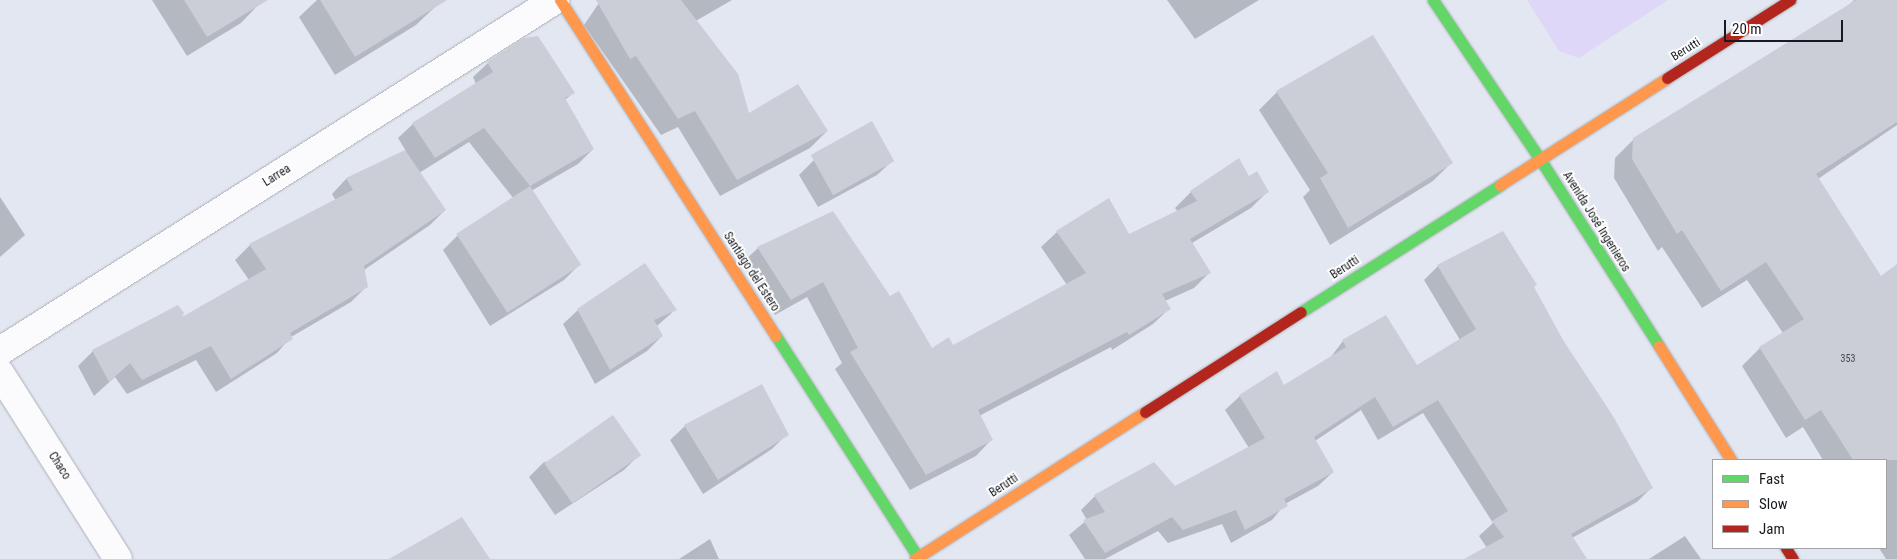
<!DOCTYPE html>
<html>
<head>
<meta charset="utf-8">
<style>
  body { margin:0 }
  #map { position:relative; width:1897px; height:559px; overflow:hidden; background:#e2e7f1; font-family:"Roboto Condensed",sans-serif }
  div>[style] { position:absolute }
  .green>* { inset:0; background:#dfd7f8 }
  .shadow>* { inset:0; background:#0003 }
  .building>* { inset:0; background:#cbced6; transform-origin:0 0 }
  .roads { filter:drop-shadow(0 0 1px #acafb7) drop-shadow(0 0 1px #acafb7) }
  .street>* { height:28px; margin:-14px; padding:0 14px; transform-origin:14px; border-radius:14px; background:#fbfbfd }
  .fast>* { height:11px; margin:-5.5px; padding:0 5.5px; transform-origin:5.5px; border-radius:5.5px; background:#63d668 }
  .slow>* { height:11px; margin:-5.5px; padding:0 5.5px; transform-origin:5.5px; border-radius:5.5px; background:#ff974d }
  .jam>* { height:11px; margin:-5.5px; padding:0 5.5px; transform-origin:5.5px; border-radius:5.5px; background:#b3261e }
  span { translate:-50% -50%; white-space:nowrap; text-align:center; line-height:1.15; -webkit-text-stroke:4px #fff; paint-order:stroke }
  .number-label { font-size:10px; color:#44474e }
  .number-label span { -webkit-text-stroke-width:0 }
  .street-label { font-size:12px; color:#171a20 }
  .legend { position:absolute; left:1712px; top:459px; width:175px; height:90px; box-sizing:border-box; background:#fff; border:1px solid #a2a3a6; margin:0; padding:6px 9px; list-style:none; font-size:15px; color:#171a20 }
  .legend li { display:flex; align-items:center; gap:10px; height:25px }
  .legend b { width:25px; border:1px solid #a2a3a6 }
  .scale { position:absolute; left:1724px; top:20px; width:119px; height:22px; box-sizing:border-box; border:2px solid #171a20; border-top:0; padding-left:6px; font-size:15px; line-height:18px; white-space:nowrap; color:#171a20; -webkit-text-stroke:4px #fff; paint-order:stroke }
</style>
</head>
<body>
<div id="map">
  <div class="green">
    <i style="clip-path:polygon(1527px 0,1668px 0,1579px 58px,1559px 51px)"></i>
  </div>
  <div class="shadow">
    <i style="clip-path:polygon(152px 0,258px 0,260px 3px,241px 23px,187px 56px)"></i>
    <i style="clip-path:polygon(317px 0,432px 0,436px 6px,416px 25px,335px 75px,299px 17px)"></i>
    <i style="clip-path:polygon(601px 0,732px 0,694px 22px,749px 115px,827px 131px,810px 148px,720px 196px,678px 127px,661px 135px,584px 25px)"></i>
    <i style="clip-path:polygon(1167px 0,1259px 0,1195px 39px)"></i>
    <i style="clip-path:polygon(1854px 0,1897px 0,1897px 125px,1818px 179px,1881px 278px,1897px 266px,1897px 559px,1886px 559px,1879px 548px,1886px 548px,1886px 460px,1823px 460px,1803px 427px,1786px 438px,1742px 366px,1760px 348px,1783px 333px,1747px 280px,1702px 308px,1662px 247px,1658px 251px,1614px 178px,1615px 158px,1634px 139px,1845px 9px)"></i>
    <i style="clip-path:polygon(488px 63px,573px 93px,565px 100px,593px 149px,578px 164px,531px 191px,579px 265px,564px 280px,490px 326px,443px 250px,457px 236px,514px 199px,469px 142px,419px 173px,445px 210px,430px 225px,364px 270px,366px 287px,351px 302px,291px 337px,277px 353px,216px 392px,196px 360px,127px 394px,115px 377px,94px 396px,78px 366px,93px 351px,179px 320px,249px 280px,235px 260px,250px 245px,336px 201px,332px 194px,346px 179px,406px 151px,398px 138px,413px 124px,476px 84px,473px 77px)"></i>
    <i style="clip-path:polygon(1277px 92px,1451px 163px,1433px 181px,1330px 245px,1303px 197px,1310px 190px,1259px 110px)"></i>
    <i style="clip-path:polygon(814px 160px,892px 161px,877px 175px,818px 207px,799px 175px)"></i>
    <i style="clip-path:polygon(1248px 177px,1267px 192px,1251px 208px,1192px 243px,1210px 272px,1194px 288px,1165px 301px,1169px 309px,1153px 324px,1112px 350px,1111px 347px,979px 416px,991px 440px,976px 456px,910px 490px,835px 369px,842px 363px,807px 297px,775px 315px,742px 263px,758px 248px,890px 298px,932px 349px,953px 347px,1067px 285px,1041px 247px,1057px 232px,1128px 236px,1178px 212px,1175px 208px,1191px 192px)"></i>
    <i style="clip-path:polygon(0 197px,25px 235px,0 257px)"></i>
    <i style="clip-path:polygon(1503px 232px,1562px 340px,1651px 488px,1637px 502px,1572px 538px,1586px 559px,1466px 559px,1487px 548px,1479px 536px,1493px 523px,1423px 413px,1378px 440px,1361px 410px,1315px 441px,1333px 472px,1318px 486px,1285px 504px,1272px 520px,1231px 543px,1222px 524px,1168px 543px,1158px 531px,1105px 559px,1085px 559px,1069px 535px,1087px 520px,1081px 510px,1095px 496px,1175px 487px,1249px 448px,1225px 410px,1240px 396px,1284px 386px,1330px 358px,1343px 341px,1416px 367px,1460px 340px,1424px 280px,1438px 266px)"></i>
    <i style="clip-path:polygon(578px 310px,675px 310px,657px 326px,662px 336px,647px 351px,595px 384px,563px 324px)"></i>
    <i style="clip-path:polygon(685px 426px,787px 434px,772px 449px,703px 494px,670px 440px)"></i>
    <i style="clip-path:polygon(639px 455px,624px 470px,555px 515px,529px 477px,544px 462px)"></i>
    <i style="clip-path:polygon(1685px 536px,1701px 559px,1649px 559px)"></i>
    <i style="clip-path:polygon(710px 539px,719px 559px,679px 559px)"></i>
  </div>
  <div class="building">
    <i style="clip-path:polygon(184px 0,268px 0,207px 37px)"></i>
    <i style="clip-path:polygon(320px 0,447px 0,355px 57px)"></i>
    <i style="clip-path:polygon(596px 0,681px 0,738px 74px,749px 113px,798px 84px,828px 131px,737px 180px,695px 111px,678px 119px,636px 56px,630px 59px)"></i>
    <i style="clip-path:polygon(1856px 0,1897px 0,1897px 122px,1816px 174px,1881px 276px,1897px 264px,1897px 460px,1853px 460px,1821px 410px,1805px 420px,1759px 347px,1804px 319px,1766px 262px,1721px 291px,1682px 230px,1677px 234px,1632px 159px,1633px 138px)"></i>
    <i style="clip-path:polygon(1373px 35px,1453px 163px,1348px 228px,1320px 178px,1328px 173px,1276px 91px)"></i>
    <i style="clip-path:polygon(538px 36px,575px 93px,565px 98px,594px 149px,530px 186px,484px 128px,435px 158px,412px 123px,493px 72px,487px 62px,524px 38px)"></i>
    <i style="left:872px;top:121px;width:46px;height:70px;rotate:61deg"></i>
    <i style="clip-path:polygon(405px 150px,446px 210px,364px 266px,368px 287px,290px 333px,293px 339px,231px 379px,211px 346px,142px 380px,130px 363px,109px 382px,92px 350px,178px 305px,184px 313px,182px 317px,266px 269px,249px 244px,353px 190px,346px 178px)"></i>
    <i style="clip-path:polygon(1239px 158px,1249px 176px,1257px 171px,1269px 192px,1190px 239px,1211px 273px,1162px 294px,1171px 309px,1129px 335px,1127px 332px,978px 410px,993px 440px,926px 475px,850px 352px,858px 348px,823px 282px,791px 300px,757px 247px,833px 211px,890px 296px,899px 291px,932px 348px,949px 337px,953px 345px,1086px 273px,1056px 231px,1109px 198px,1129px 234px,1197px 201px,1190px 191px)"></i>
    <i style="left:530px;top:186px;width:94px;height:88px;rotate:57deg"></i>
    <i style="clip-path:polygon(1503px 231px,1537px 285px,1534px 287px,1563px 340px,1613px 416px,1653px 488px,1571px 534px,1587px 559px,1464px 559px,1504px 537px,1492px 521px,1508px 511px,1438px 400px,1393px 427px,1375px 397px,1314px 437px,1334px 472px,1284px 499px,1288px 506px,1245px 530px,1236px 510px,1183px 530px,1172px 517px,1105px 553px,1083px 520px,1105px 512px,1094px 495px,1154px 462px,1175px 486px,1265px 438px,1239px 395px,1277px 371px,1284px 385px,1346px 347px,1342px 340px,1386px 315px,1417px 365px,1476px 329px,1437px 265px)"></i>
    <i style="clip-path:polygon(645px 263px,677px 310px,654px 320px,663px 336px,610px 370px,577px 309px)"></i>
    <i style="clip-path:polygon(762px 384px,789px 435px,718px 480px,684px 425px)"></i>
    <i style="left:613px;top:415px;width:49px;height:84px;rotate:55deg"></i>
    <i style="clip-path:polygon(462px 517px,490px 559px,389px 559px)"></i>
  </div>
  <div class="roads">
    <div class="street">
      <i style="left:0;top:351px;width:657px;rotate:-32.31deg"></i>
      <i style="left:0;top:373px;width:220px;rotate:57.6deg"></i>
    </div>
    <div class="fast">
      <i style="left:1433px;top:0;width:192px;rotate:56.1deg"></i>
      <i style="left:1540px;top:159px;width:222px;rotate:57.5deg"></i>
      <i style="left:1301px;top:312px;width:236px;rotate:-32.5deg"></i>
      <i style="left:776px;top:336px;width:265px;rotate:57.3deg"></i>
    </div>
    <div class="slow">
      <i style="left:560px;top:0;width:399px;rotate:57.3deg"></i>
      <i style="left:1500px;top:185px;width:198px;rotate:-32.6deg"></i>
      <i style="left:1659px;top:346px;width:135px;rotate:57.7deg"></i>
      <i style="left:915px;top:559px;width:273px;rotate:-32.6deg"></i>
    </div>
    <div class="jam">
      <i style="left:1667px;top:78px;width:146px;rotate:-32.4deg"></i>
      <i style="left:1145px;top:412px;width:185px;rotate:-32.7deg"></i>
      <i style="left:1786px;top:548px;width:13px;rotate:58deg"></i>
    </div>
  </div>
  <div class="number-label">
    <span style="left:1848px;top:359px">353</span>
  </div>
  <div class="street-label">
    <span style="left:1686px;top:50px;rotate:-32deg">Berutti</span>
    <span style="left:277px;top:176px;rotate:-32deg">Larrea</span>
    <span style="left:1596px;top:222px;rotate:58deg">Avenida José Ingenieros</span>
    <span style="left:1345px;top:268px;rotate:-33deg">Berutti</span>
    <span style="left:751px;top:272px;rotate:57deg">Santiago del Estero</span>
    <span style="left:59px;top:466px;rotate:57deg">Chaco</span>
    <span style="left:1004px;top:486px;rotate:-33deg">Berutti</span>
  </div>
  <ul class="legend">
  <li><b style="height:6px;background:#63d668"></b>Fast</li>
  <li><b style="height:6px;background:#ff974d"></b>Slow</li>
  <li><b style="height:6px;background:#b3261e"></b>Jam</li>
  </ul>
  <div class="scale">20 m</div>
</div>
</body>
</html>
